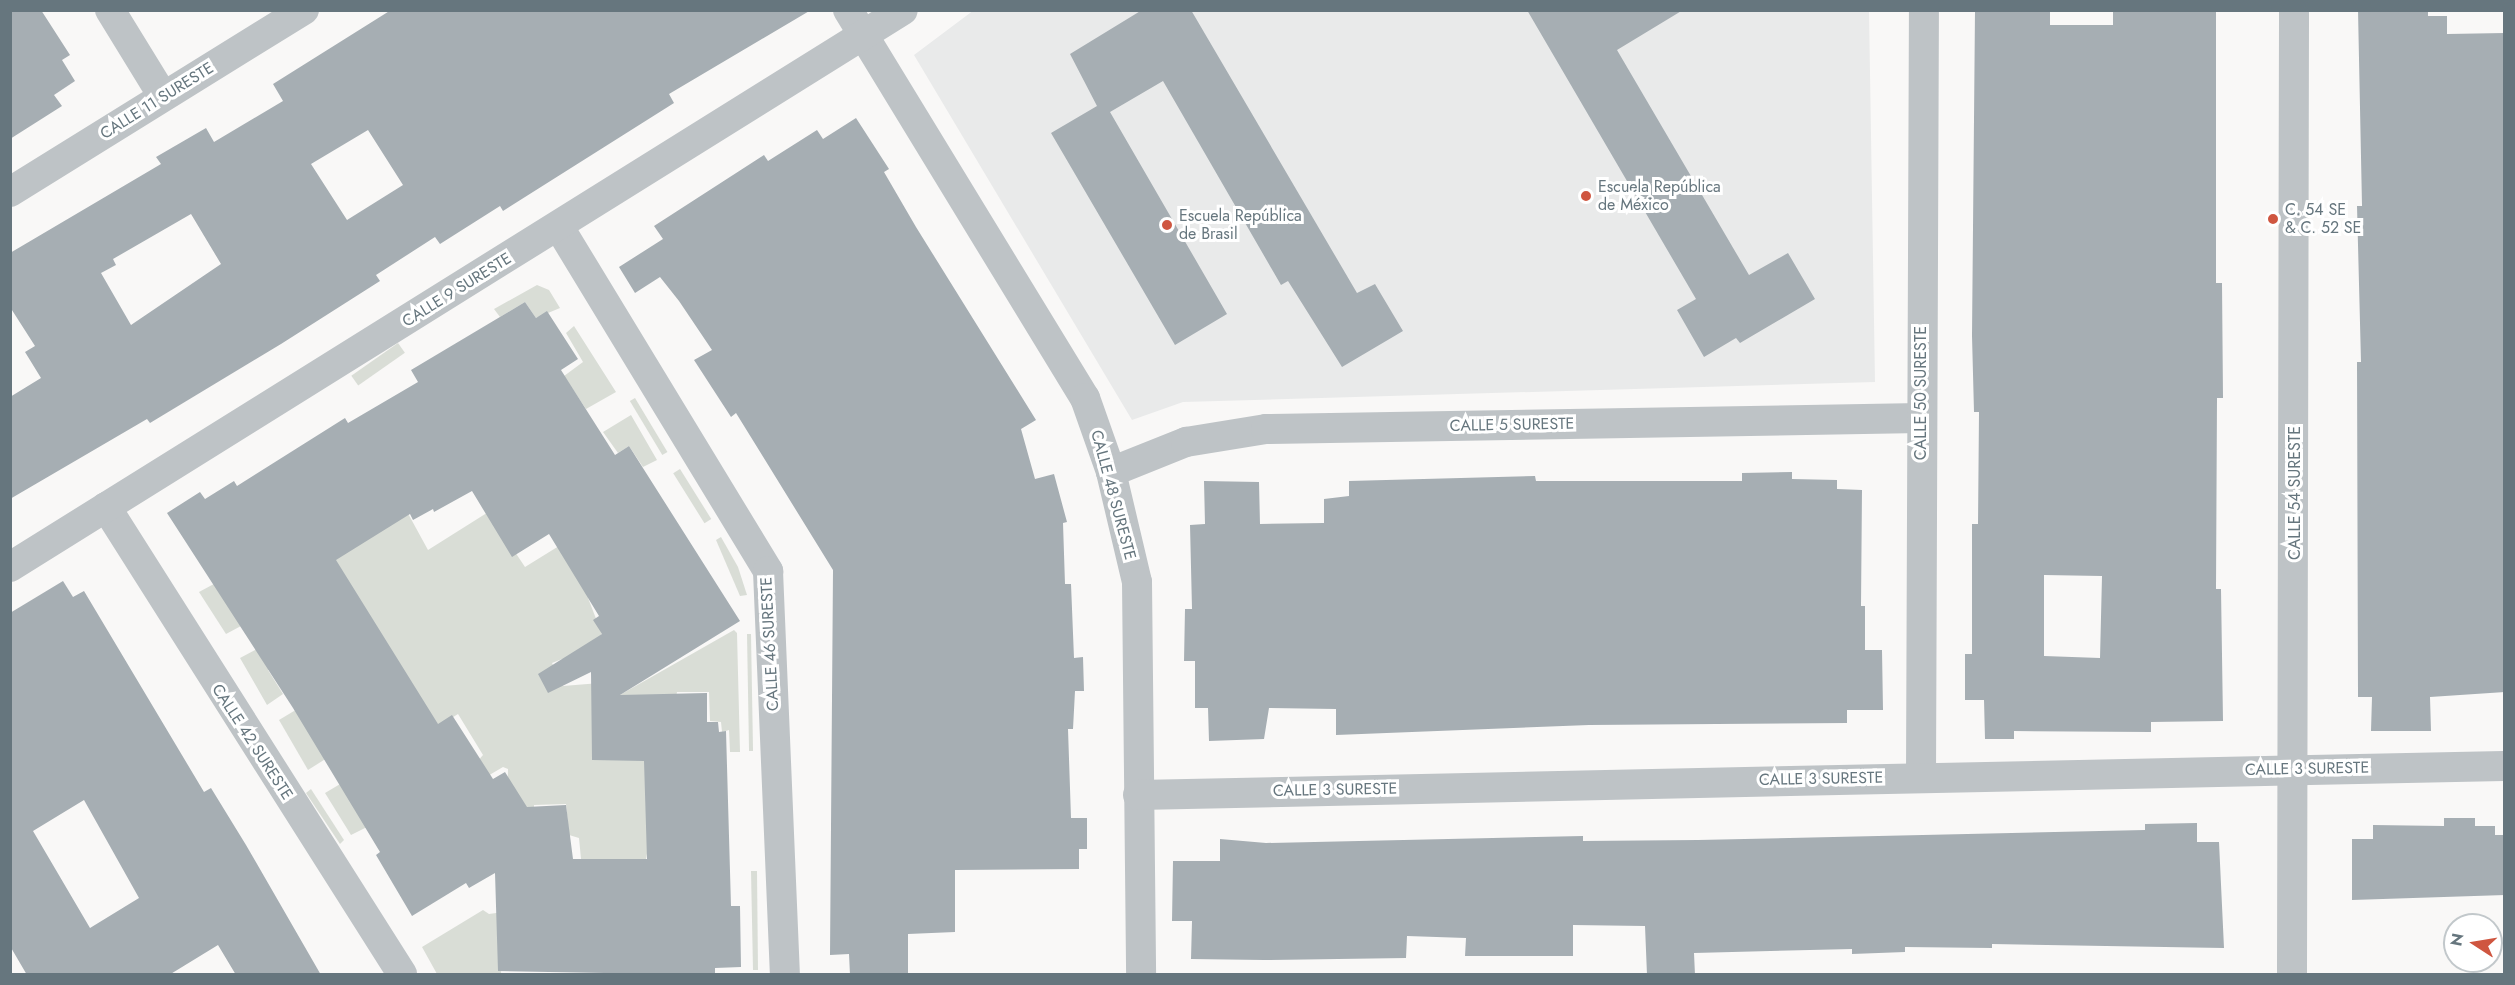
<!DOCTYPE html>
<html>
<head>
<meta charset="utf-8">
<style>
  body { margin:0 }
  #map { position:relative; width:2515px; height:985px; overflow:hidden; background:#f9f8f7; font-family:Jost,sans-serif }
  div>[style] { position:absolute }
  .built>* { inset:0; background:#e9eaea }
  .green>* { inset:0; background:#d9ddd6; transform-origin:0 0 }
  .building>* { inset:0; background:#a6aeb3 }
  .street>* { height:30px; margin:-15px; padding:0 15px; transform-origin:15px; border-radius:15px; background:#bec3c6 }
  .dots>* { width:16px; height:16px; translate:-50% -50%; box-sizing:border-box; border:3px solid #fff; border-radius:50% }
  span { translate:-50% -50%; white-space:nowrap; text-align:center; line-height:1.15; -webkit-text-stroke:6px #fff; paint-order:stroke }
  .street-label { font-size:16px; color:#66767e }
  .poi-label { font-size:16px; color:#66767e }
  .left { translate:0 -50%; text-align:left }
  .frame { position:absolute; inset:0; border:12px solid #66767e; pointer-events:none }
  .north { position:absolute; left:2443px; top:913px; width:60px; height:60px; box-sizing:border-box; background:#fff; border:2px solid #c2c8cb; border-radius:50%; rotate:282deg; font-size:16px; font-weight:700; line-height:24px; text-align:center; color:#66767e }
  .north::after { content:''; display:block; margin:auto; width:21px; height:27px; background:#cf5640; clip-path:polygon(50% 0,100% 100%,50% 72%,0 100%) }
</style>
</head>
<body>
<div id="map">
  <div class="built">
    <i style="clip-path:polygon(974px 10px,1869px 11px,1875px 382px,1183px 402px,1132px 420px,914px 55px)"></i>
  </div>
  <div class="green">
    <i style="clip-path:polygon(537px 285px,549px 290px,560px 308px,536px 318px,525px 302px,500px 317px,494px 309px)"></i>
    <i style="clip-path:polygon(574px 326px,616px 392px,586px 409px,564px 376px,583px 362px,566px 333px)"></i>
    <i style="left:398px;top:343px;width:12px;height:57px;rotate:55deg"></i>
    <i style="left:635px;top:398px;width:63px;height:6px;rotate:59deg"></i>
    <i style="clip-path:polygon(631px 415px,657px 460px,643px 467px,629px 446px,618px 453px,603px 432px)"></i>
    <i style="left:680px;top:469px;width:59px;height:8px;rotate:58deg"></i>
    <i style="clip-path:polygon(evenodd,536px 482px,505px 537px,525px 567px,588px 528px,588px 598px,602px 634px,566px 666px,562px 659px,552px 663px,563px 686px,600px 683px,611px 700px,734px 630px,737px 633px,740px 752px,730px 752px,729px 730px,722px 732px,721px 722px,710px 721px,709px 692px,677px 692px,646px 859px,581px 859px,579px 838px,569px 835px,566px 804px,534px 805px,535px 852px,506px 853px,508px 769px,503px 767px,440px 804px,483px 755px,458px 714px,390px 757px,280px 536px,399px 497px,428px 550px,536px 482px,592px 734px,632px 760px,592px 760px,592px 734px)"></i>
    <i style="clip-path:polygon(721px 537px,738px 567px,747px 595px,740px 596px,716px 540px)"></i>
    <i style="clip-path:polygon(225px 578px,241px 626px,226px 634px,199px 592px)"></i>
    <i style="left:751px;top:634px;width:117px;height:4px;rotate:89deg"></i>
    <i style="clip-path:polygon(266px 644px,277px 664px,268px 670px,283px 694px,267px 705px,240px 658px)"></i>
    <i style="clip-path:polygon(304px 705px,327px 758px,308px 770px,279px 720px)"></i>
    <i style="clip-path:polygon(352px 777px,367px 827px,351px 835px,325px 793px)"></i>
    <i style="clip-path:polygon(311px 789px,344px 840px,340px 844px,306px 793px)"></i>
    <i style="clip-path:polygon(751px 871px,757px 871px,758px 970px,753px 970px)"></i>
    <i style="clip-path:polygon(483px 910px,489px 914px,503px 912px,501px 974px,437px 974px,422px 947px)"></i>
  </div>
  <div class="building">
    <i style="clip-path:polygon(10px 10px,41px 10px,70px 55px,62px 60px,75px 81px,54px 95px,62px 106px,10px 139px)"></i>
    <i style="clip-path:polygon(evenodd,391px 10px,811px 10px,669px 94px,674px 103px,503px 211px,500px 206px,440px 244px,435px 237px,376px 275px,380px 281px,281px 344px,150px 423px,147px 419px,10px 499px,10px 397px,41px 378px,25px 352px,35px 346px,10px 307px,10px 253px,161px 164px,156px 157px,206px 128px,214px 142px,283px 101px,273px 84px,391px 10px,368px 130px,403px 185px,347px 220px,311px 164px,368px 130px,391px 10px,191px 214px,221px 264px,131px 325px,101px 273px,116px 265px,113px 259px,191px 214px)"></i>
    <i style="clip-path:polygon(1142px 10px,1191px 10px,1357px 293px,1375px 284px,1403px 331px,1342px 367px,1288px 281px,1281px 285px,1163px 81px,1110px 112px,1227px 314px,1175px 345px,1051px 133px,1097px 106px,1070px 54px)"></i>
    <i style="clip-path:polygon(1527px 10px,1683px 10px,1617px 50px,1749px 275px,1788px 253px,1815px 299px,1740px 343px,1736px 338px,1704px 357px,1677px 310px,1696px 299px)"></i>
    <i style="clip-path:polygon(evenodd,1975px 10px,2050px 10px,2050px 25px,2113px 25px,2113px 10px,2216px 10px,2216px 283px,2222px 283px,2223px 398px,2217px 398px,2216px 589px,2221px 589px,2223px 721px,2151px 722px,2151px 732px,2014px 731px,2014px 739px,1985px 739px,1984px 700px,1965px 700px,1965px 654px,1972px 654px,1972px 524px,1978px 524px,1979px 412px,1974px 412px,1972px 336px,1975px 10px,2044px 575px,2102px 576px,2100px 658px,2044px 656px,2044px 575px)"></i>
    <i style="clip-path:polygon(2358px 10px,2428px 10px,2428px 16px,2447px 16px,2447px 34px,2505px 33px,2505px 692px,2430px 697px,2431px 731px,2371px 731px,2372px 697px,2358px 697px,2357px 362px,2361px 362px,2357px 206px,2362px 206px)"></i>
    <i style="clip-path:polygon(856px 118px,889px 169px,884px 172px,916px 227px,1036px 420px,1021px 429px,1035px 479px,1054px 474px,1067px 522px,1063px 523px,1065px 584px,1071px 584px,1074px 658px,1083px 657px,1084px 691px,1075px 691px,1073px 729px,1068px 729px,1071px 818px,1087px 818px,1087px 849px,1079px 849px,1079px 869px,955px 870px,955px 932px,908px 934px,908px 975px,850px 975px,849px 954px,830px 955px,833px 570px,736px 413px,731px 417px,694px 360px,712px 350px,679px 301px,660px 277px,635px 293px,619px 267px,663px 239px,654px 226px,764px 155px,768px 161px,817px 130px,823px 139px)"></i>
    <i style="clip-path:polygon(evenodd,525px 302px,536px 318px,547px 311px,578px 359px,561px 370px,615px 455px,629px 446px,740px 621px,620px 695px,707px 693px,707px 722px,718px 722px,719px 732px,726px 731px,731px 906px,740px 906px,741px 967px,715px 968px,715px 975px,498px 971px,495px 873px,469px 888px,466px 883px,412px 916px,376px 855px,380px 852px,293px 708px,167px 513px,200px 492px,205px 499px,234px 481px,237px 486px,345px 418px,348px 423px,418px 382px,411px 370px,525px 302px,472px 491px,512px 557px,549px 534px,599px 616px,593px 620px,602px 634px,538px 674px,548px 693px,591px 672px,592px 760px,644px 761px,647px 859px,573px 859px,566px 805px,527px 807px,505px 772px,493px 779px,452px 715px,438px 724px,336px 560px,410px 514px,413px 520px,433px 509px,434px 512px,472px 491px)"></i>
    <i style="clip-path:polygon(1792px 472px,1792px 479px,1837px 480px,1837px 489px,1862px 490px,1861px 606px,1865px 606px,1865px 650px,1882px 650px,1883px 710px,1847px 710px,1847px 723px,1589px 725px,1336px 735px,1336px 709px,1269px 708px,1264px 739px,1209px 741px,1208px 708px,1195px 708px,1195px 661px,1184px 661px,1185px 609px,1192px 609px,1190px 525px,1205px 524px,1204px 481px,1259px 482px,1260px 524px,1324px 523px,1324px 499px,1349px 496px,1349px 481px,1535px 476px,1536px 481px,1742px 481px,1742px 473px)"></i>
    <i style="clip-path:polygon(evenodd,63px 581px,73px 597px,84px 591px,204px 792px,211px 788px,246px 845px,321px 975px,236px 975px,218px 945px,169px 975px,27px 975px,10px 946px,10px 613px,63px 581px,84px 800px,139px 898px,90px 928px,33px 831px,84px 800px)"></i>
    <i style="clip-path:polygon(2444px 818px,2475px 818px,2475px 826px,2495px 826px,2495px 835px,2505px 835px,2505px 895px,2352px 900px,2352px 839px,2373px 839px,2373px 825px,2444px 826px)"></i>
    <i style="clip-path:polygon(2197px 823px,2197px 842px,2219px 842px,2224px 948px,1992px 944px,1992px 948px,1905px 947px,1905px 952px,1852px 954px,1852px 949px,1694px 953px,1695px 975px,1647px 975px,1645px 926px,1573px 925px,1573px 956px,1465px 956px,1466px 938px,1407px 936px,1406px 958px,1264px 960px,1191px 959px,1192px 921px,1172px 921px,1173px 861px,1220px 861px,1220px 839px,1266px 843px,1583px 836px,1583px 841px,1698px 840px,2145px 830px,2145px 824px)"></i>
  </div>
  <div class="street">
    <i style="left:110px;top:10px;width:101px;rotate:58.4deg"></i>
    <i style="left:848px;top:10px;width:455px;rotate:58.6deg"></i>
    <i style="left:1085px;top:398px;width:78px;rotate:70.6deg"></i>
    <i style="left:1111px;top:472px;width:113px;rotate:76.7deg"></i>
    <i style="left:1137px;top:582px;width:392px;rotate:89.4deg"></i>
    <i style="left:10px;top:192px;width:346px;rotate:-31.8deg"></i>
    <i style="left:559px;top:227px;width:403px;rotate:58.7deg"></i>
    <i style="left:768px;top:571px;width:403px;rotate:87.6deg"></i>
    <i style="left:1111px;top:472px;width:81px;rotate:-21.8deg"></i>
    <i style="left:1186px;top:442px;width:81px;rotate:-9.2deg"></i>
    <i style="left:1266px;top:429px;width:655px;rotate:-0.96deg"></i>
    <i style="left:106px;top:507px;width:553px;rotate:57.63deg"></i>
    <i style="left:10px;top:567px;width:1052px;rotate:-31.95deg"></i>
    <i style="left:1921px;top:776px;width:766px;rotate:-89.78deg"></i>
    <i style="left:1138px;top:795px;width:1366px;rotate:-1.22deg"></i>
    <i style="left:2292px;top:974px;width:964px;rotate:-89.88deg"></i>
  </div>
  <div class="dots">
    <i style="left:1586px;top:196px;background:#cf5640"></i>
    <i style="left:2273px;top:219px;background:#cf5640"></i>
    <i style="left:1167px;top:225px;background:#cf5640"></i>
  </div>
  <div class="street-label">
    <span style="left:157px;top:101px;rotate:-32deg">CALLE 11 SURESTE</span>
    <span style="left:457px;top:290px;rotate:-32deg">CALLE 9 SURESTE</span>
    <span style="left:1921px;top:393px;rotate:-90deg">CALLE 50 SURESTE</span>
    <span style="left:1512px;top:425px;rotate:-1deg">CALLE 5 SURESTE</span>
    <span style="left:2295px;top:493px;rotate:-90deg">CALLE 54 SURESTE</span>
    <span style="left:1113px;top:495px;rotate:75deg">CALLE 48 SURESTE</span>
    <span style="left:770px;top:644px;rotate:-93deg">CALLE 46 SURESTE</span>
    <span style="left:252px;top:742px;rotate:57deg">CALLE 42 SURESTE</span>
    <span style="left:2307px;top:769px;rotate:-1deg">CALLE 3 SURESTE</span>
    <span style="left:1821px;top:779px;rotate:-1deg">CALLE 3 SURESTE</span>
    <span style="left:1335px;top:790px;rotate:-1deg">CALLE 3 SURESTE</span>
  </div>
  <div class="poi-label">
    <span class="left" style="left:1598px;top:196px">Escuela República<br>de México</span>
    <span class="left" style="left:2285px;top:219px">C. 54 SE<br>&amp; C. 52 SE</span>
    <span class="left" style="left:1179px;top:225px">Escuela República<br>de Brasil</span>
  </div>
  <div class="frame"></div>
  <div class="north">N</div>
</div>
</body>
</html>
